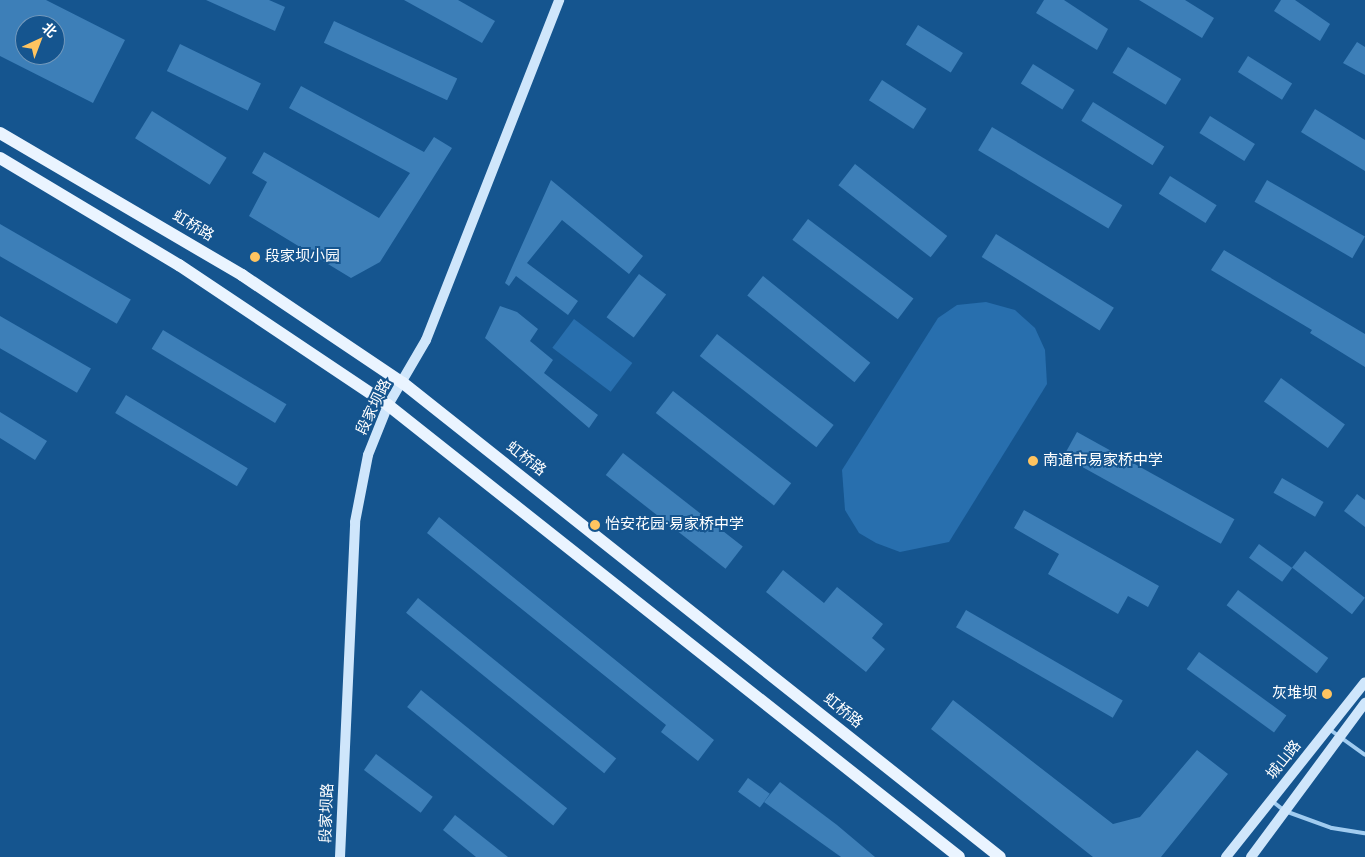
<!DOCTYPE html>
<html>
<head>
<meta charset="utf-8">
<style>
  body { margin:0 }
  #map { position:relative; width:1365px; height:857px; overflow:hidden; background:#15558f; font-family:Roboto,"Noto Sans SC",sans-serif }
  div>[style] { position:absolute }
  .green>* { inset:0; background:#286fae; transform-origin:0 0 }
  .building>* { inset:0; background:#3d7fb8; transform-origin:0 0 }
  .lane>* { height:4px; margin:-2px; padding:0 2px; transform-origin:2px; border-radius:2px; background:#a1ccf0 }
  .secondary>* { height:10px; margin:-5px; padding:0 5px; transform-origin:5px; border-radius:5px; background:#cfe6fb }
  .primary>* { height:12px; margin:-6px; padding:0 6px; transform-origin:6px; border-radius:6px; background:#eaf4ff }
  .dots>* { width:14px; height:14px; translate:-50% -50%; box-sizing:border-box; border:2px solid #15558f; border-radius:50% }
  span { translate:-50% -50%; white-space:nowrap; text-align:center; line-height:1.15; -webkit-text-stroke:4px #15558f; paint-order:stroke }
  .street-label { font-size:15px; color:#fff }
  .poi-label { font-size:15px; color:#fff }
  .left { translate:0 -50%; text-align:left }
  .right { translate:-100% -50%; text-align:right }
  .north { position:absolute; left:15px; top:15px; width:50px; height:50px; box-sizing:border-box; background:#15558f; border:1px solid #7399bc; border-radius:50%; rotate:43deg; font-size:14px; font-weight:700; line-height:20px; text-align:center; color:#fff }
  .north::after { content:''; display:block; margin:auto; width:18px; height:22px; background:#ffc460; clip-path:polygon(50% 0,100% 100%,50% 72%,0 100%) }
</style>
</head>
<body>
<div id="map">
  <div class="green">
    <i style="clip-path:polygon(986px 302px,1015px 310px,1035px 328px,1045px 350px,1047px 384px,949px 542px,900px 552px,876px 543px,859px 533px,845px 510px,842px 470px,938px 318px,957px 305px)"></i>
    <i style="left:574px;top:319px;width:73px;height:36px;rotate:37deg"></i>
  </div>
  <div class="building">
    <i style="clip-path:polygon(evenodd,0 0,46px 0,125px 40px,93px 103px,0 56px,0 0,25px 25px,55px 25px,55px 55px,25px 55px,25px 25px)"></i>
    <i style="clip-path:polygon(206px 0,269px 0,285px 7px,275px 31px)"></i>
    <i style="clip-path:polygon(404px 0,458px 0,495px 21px,482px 43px)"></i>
    <i style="clip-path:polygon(1044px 0,1064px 0,1108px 29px,1097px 50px,1036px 13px)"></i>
    <i style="clip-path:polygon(1139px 0,1185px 0,1214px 18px,1202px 38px)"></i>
    <i style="clip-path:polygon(1281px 0,1295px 0,1330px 24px,1320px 41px,1274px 11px)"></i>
    <i style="left:334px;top:21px;width:136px;height:24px;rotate:25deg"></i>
    <i style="left:918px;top:25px;width:53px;height:23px;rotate:32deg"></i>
    <i style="clip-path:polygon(1357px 42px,1365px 47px,1365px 75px,1343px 63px)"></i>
    <i style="left:180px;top:44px;width:90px;height:30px;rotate:26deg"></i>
    <i style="left:1128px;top:47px;width:62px;height:30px;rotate:31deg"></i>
    <i style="left:1248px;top:56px;width:52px;height:19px;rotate:32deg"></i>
    <i style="left:1033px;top:64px;width:49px;height:23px;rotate:32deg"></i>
    <i style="left:882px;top:80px;width:53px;height:24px;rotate:33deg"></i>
    <i style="clip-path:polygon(301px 86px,424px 152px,434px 137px,452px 148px,380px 262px,351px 278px,249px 216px,267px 182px,252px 173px,264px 152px,379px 218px,410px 173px,289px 108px)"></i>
    <i style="left:1093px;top:102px;width:84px;height:22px;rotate:32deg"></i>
    <i style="clip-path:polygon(1315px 109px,1365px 140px,1365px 171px,1301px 132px)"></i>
    <i style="left:152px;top:111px;width:88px;height:32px;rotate:32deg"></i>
    <i style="left:1210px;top:116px;width:53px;height:20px;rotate:32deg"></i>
    <i style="left:992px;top:127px;width:152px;height:27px;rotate:31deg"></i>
    <i style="left:855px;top:164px;width:117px;height:27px;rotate:38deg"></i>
    <i style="left:1170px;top:176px;width:55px;height:21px;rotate:32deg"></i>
    <i style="clip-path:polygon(551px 180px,643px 256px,629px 274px,562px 220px,527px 263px,578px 301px,568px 315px,516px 276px,509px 286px,505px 283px)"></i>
    <i style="left:1267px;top:180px;width:113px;height:25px;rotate:30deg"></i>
    <i style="left:808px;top:219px;width:132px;height:26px;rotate:37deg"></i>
    <i style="left:0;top:224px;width:151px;height:28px;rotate:30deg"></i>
    <i style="left:996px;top:234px;width:139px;height:27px;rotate:32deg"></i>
    <i style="clip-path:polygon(1224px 250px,1365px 334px,1365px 367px,1310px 333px,1312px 330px,1211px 270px)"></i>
    <i style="left:639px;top:274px;width:34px;height:54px;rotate:37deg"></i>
    <i style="left:763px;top:276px;width:138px;height:25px;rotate:39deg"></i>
    <i style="clip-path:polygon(500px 306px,517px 312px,538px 329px,530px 341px,553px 360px,544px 373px,598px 415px,589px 428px,485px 338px)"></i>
    <i style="left:0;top:316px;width:105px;height:28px;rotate:30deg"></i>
    <i style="left:163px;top:330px;width:144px;height:22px;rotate:31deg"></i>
    <i style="left:717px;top:334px;width:148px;height:28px;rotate:38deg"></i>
    <i style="left:1281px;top:378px;width:79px;height:29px;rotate:36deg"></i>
    <i style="left:673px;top:391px;width:150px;height:28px;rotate:38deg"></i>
    <i style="left:126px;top:395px;width:142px;height:21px;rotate:31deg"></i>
    <i style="clip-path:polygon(0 412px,47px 441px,35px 460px,0 438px)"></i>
    <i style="left:1077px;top:432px;width:180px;height:28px;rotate:29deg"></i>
    <i style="left:623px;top:453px;width:152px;height:28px;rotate:38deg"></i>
    <i style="left:1282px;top:478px;width:48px;height:17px;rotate:30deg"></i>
    <i style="clip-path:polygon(1357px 494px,1365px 500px,1365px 527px,1344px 511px)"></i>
    <i style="clip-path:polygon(1024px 510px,1159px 586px,1148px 607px,1128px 596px,1118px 614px,1048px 574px,1059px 554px,1014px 528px)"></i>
    <i style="clip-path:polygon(439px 517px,714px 740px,698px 761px,661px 732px,666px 725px,427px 533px)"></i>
    <i style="left:1259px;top:544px;width:41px;height:17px;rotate:36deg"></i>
    <i style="left:1305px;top:551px;width:76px;height:21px;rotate:38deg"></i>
    <i style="clip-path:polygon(783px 570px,824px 603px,837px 587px,883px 624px,872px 638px,885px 649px,866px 672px,766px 592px)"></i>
    <i style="left:1238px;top:590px;width:113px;height:19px;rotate:37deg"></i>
    <i style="left:418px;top:598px;width:255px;height:19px;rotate:39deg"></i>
    <i style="left:966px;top:610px;width:181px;height:20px;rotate:30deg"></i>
    <i style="left:1199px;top:652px;width:108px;height:21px;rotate:36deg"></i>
    <i style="left:421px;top:690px;width:188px;height:22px;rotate:39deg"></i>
    <i style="clip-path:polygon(953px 700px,1113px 824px,1140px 817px,1197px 750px,1228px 774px,1161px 857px,1093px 857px,931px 729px)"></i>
    <i style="left:376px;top:754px;width:71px;height:20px;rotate:37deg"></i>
    <i style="left:748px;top:778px;width:27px;height:17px;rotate:36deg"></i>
    <i style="clip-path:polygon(780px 782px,837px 825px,875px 857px,841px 857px,764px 802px)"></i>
    <i style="clip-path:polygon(455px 815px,508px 857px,476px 857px,443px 830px)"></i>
  </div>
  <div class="lane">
    <i style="left:1329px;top:729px;width:44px;rotate:35.8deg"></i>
    <i style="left:1272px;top:801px;width:16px;rotate:38deg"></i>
    <i style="left:1285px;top:811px;width:50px;rotate:19.9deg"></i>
    <i style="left:1332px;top:828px;width:33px;rotate:9deg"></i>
  </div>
  <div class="secondary">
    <i style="left:340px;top:857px;width:335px;rotate:-87.4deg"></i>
    <i style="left:355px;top:522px;width:68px;rotate:-79deg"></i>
    <i style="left:368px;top:455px;width:54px;rotate:-68.2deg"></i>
    <i style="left:388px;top:405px;width:75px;rotate:-59.7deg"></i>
    <i style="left:426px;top:340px;width:365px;rotate:-68.6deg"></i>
    <i style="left:1226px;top:857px;width:223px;rotate:-51.5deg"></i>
    <i style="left:1251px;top:857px;width:192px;rotate:-53.5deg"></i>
  </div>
  <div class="primary">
    <i style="left:0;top:133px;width:281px;rotate:30.4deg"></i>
    <i style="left:242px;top:275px;width:194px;rotate:33.9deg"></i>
    <i style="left:403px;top:383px;width:762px;rotate:38.45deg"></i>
    <i style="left:0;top:158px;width:209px;rotate:30.9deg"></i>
    <i style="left:179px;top:265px;width:252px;rotate:33.8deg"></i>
    <i style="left:388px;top:405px;width:728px;rotate:38.36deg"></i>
  </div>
  <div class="dots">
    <i style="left:255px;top:257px;background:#ffc460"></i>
    <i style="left:1033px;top:461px;background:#ffc460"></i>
    <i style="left:595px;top:525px;background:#ffc460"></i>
    <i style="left:1327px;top:694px;background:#ffc460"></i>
  </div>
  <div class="street-label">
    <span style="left:193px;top:226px;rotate:31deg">虹桥路</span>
    <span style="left:374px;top:407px;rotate:-64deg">段家坝路</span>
    <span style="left:526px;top:459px;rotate:38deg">虹桥路</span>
    <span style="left:843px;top:711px;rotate:39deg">虹桥路</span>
    <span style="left:1284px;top:760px;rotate:-51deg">城山路</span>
    <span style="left:327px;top:813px;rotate:-88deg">段家坝路</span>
  </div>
  <div class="poi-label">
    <span class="left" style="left:265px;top:257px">段家坝小园</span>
    <span class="left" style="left:1043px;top:461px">南通市易家桥中学</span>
    <span class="left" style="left:605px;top:525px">怡安花园·易家桥中学</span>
    <span class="right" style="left:1317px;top:694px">灰堆坝</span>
  </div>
  <div class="north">北</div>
</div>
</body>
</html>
